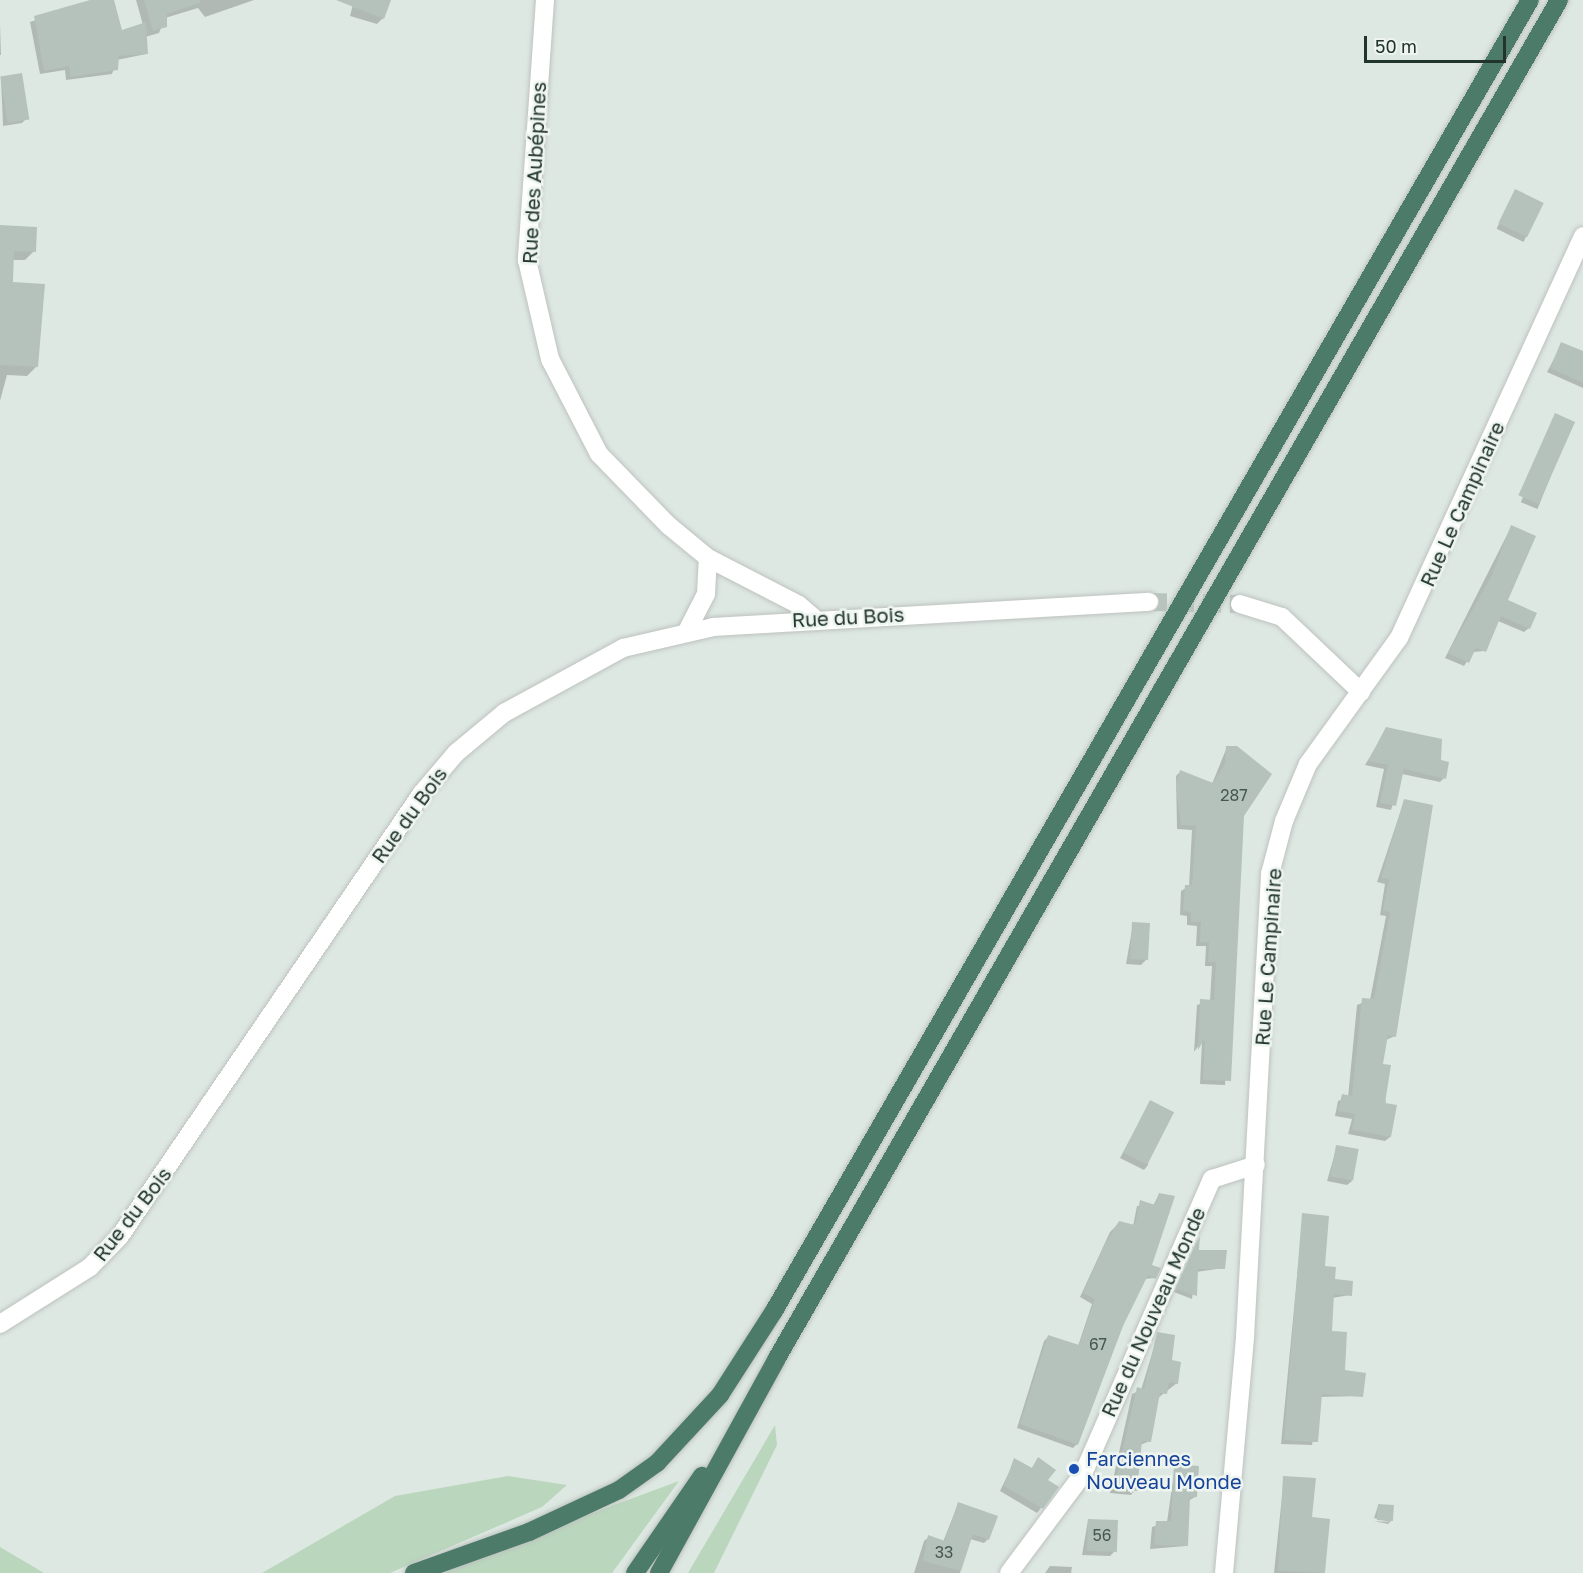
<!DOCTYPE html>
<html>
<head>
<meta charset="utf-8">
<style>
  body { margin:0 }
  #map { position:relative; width:1583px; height:1573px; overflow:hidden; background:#dee8e2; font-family:"Golos Text",sans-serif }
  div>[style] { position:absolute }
  .green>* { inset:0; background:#bad7bd }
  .shadow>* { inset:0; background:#0003; transform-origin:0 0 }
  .building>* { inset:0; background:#b4c2bb; transform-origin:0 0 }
  .minor-tunnel>* { height:18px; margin-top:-9px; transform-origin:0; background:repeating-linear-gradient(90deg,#b8c4be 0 18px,transparent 0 27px) }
  .roads { filter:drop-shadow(0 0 2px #bdc2c0) drop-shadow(0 0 2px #bdc2c0) }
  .minor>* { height:18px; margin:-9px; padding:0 9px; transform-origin:9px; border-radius:9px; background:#fff }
  .trunk>* { height:18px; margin:-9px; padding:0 9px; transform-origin:9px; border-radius:9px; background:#4d7b6a }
  .dots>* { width:16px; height:16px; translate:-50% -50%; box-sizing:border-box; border:3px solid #eef5f1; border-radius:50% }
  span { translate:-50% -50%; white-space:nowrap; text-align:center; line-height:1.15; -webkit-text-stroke:5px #eef5f1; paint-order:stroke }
  .number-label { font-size:16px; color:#465850 }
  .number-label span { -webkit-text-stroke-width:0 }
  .street-label { font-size:20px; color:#22352d }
  .transit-label { font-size:20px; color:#164399 }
  .left { translate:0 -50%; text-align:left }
  .scale { position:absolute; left:1364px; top:36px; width:142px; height:27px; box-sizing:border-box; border:3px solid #22352d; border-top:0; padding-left:8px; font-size:18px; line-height:21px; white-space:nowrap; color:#22352d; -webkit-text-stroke:4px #eef5f1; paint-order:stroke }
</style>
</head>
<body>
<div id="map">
  <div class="green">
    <i style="clip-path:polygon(775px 1425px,777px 1445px,714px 1573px,688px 1573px)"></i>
    <i style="clip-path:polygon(508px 1476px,567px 1485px,542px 1507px,390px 1573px,262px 1573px,395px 1496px)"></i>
    <i style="clip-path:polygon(679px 1481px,612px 1573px,430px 1573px)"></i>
    <i style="clip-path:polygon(0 1547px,44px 1573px,0 1573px)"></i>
  </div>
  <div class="shadow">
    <i style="clip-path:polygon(96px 0,112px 0,121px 32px,143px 25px,136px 0,254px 0,205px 17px,198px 8px,165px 18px,159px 33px,145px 37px,146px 54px,117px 60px,112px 74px,66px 80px,65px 70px,40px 74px,30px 22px)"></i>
    <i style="clip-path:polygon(354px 0,388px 0,383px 18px,377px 24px,350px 16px)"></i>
    <i style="clip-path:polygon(0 24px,1px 55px,0 55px)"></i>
    <i style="clip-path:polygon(1px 78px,27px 118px,22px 123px,3px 126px)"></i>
    <i style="left:1515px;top:191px;width:30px;height:42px;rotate:26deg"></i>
    <i style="clip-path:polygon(0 226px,34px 251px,25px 260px,12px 260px,11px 283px,37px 366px,27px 376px,7px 375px,0 401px)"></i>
    <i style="clip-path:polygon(1562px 344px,1583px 353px,1583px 388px,1547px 372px)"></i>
    <i style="left:1556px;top:415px;width:18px;height:94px;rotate:22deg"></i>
    <i style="clip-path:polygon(1511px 527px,1506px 601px,1529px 628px,1524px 632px,1498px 621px,1484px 651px,1473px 652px,1464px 666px,1445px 658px)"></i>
    <i style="clip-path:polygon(1387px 729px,1439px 761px,1444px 778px,1440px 782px,1402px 774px,1391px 810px,1376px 807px,1384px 769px,1365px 765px)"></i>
    <i style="clip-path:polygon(1227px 747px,1243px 815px,1225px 1085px,1200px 1084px,1202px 1041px,1194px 1052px,1197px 1005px,1210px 1001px,1212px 966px,1205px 966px,1206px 946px,1196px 946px,1197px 926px,1187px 925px,1187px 916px,1180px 915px,1181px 891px,1189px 886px,1192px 830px,1177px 829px,1176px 776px,1180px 772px,1212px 784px)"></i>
    <i style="clip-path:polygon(1404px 801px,1395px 1036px,1386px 1040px,1381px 1065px,1390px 1137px,1385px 1141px,1348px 1134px,1352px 1119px,1335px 1116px,1338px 1101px,1348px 1097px,1357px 1005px,1370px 1000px,1386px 916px,1380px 915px,1385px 884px,1377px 882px)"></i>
    <i style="clip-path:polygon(1133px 924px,1146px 960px,1141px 965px,1126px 964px)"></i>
    <i style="clip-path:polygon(1150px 1102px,1148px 1165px,1144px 1170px,1120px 1158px)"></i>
    <i style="clip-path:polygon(1337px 1146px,1352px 1181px,1347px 1185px,1327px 1181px)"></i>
    <i style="clip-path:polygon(1159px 1194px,1151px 1265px,1155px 1278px,1144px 1279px,1121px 1326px,1077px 1444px,1073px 1448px,1017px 1428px,1044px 1341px,1048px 1337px,1078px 1346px,1092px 1304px,1080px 1297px,1110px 1232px,1120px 1222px,1133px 1226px,1137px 1206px,1153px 1206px)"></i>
    <i style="clip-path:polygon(1303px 1215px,1323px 1268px,1350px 1295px,1332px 1298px,1330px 1332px,1343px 1372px,1361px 1396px,1320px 1397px,1312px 1445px,1281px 1444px)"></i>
    <i style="clip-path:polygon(1198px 1239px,1197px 1252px,1224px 1268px,1196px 1272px,1192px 1299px,1174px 1292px)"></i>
    <i style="clip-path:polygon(1158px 1334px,1177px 1383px,1158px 1398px,1150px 1441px,1140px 1445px,1135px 1490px,1131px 1495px,1110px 1493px,1132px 1394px,1141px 1390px)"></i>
    <i style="clip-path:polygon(1038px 1459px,1046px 1481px,1057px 1488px,1037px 1513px,1000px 1491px,1015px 1460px,1031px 1469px)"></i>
    <i style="clip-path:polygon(1175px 1466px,1195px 1497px,1188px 1501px,1186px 1546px,1150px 1549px,1152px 1527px,1167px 1522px)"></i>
    <i style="clip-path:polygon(1284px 1477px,1310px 1519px,1328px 1520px,1323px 1573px,1274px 1573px)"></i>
    <i style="clip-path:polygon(958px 1504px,988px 1539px,984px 1543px,970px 1539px,960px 1573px,914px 1573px,924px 1541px,929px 1537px,943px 1542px)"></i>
    <i style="clip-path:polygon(1378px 1506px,1392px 1520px,1390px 1522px,1374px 1518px)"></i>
    <i style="clip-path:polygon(1088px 1520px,1115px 1551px,1110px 1556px,1082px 1555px)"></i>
    <i style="clip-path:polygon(1374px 1521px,1390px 1522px,1388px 1524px)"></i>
    <i style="clip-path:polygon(1050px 1566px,1072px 1567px,1071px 1573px,1045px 1573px)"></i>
  </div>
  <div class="building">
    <i style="clip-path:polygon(90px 0,114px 0,122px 30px,146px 22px,148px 54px,119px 56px,118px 70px,70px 77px,69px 66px,44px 71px,34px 16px)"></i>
    <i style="clip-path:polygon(144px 0,200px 0,200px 3px,167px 14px,167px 27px,153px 31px)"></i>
    <i style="clip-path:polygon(336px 0,391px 0,384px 19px)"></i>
    <i style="left:22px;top:73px;width:47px;height:22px;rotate:81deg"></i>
    <i style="left:1515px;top:189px;width:32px;height:38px;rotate:26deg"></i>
    <i style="clip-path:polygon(0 225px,37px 227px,36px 252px,14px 251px,13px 282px,45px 284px,38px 367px,0 365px)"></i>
    <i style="clip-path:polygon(1561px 342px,1583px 351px,1583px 383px,1550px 368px)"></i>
    <i style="left:1555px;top:413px;width:22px;height:90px;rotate:24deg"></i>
    <i style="clip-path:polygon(1511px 525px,1536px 536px,1508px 600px,1537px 613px,1530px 629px,1501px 616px,1486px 652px,1476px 648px,1469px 663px,1448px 653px,1492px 575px)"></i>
    <i style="clip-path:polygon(1386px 727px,1442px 739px,1441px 760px,1449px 762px,1446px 779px,1404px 769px,1396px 806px,1380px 803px,1388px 765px,1368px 761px)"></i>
    <i style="clip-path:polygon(1226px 746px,1237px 746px,1272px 774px,1244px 816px,1231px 1081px,1203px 1080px,1205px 1038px,1198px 1050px,1200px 999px,1214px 1000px,1216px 962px,1208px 962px,1209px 942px,1200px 942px,1201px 922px,1191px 922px,1191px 912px,1183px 911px,1185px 885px,1192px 885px,1196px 826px,1181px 825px,1176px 786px,1180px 770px,1213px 783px,1225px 764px)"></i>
    <i style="clip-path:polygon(1404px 799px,1433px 805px,1396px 1037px,1388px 1035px,1383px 1064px,1391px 1065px,1385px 1103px,1397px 1105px,1391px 1137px,1352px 1130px,1355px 1114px,1338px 1111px,1342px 1094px,1352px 1096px,1362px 998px,1374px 999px,1390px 912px,1383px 910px,1389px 879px,1381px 878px)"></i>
    <i style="left:1132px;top:922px;width:18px;height:37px;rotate:3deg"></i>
    <i style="left:1150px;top:1100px;width:27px;height:59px;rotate:27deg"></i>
    <i style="left:1336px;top:1145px;width:23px;height:32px;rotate:10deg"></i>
    <i style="clip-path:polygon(1159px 1193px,1175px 1196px,1152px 1265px,1161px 1268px,1156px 1279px,1148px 1275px,1123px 1326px,1078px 1445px,1020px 1424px,1048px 1335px,1079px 1345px,1095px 1299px,1083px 1293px,1105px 1244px,1119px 1221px,1135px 1225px,1140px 1200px,1155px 1205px)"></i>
    <i style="clip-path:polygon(1302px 1213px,1329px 1216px,1325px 1266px,1336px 1267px,1335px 1279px,1353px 1281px,1352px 1296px,1334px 1294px,1332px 1331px,1347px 1332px,1345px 1370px,1366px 1373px,1363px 1397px,1322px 1394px,1318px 1442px,1311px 1442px,1284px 1440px)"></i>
    <i style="clip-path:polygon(1200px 1236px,1199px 1250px,1227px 1250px,1225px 1269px,1198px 1269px,1197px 1296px,1176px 1289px)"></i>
    <i style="clip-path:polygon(1157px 1332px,1175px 1335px,1172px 1360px,1181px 1362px,1178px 1384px,1169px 1382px,1167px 1394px,1160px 1393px,1151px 1442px,1142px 1441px,1137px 1491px,1114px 1488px,1137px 1387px,1144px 1389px)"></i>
    <i style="clip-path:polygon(1038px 1457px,1056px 1470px,1048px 1480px,1059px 1487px,1043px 1509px,1004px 1486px,1014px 1458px,1032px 1468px)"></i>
    <i style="clip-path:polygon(1174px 1464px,1199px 1466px,1197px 1497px,1190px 1497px,1188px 1546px,1154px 1545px,1156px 1521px,1171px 1521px)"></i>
    <i style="clip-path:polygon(1283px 1476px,1316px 1478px,1312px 1517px,1330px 1519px,1325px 1573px,1278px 1571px)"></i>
    <i style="clip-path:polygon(958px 1502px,998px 1516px,989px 1540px,973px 1534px,961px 1571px,923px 1561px,928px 1535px,945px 1541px)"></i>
    <i style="left:1378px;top:1504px;width:16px;height:16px;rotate:4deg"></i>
    <i style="left:1088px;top:1519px;width:30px;height:32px;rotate:2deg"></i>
  </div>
  <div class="minor-tunnel">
    <i style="left:1149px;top:602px;width:91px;rotate:1.3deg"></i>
  </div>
  <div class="roads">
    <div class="minor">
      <i style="left:545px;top:0;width:261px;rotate:94deg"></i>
      <i style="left:527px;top:260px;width:102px;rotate:76.9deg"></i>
      <i style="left:550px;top:359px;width:107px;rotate:62.7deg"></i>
      <i style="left:599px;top:454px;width:99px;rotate:45.8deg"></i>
      <i style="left:668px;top:525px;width:52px;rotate:39.5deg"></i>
      <i style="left:708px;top:558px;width:102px;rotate:27.3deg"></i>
      <i style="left:799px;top:605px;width:20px;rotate:41deg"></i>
      <i style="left:1240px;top:604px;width:44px;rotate:17.2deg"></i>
      <i style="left:1282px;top:617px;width:109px;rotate:43.5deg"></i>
      <i style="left:686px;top:633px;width:44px;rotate:-62.9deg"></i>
      <i style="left:706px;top:594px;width:36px;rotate:-87deg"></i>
      <i style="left:0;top:1324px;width:107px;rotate:-32.3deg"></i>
      <i style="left:90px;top:1267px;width:43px;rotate:-45.9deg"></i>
      <i style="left:120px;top:1236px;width:536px;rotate:-55.72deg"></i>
      <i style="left:422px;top:793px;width:52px;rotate:-49.6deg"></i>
      <i style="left:456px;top:753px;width:62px;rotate:-39.8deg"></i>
      <i style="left:504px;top:713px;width:136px;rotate:-28.6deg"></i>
      <i style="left:623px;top:648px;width:92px;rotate:-13.1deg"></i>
      <i style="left:713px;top:627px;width:437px;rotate:-3.3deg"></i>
      <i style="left:1009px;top:1573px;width:124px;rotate:-53.2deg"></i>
      <i style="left:1083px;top:1474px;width:322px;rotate:-66.4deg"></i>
      <i style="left:1212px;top:1179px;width:46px;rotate:-17.7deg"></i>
      <i style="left:1224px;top:1573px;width:237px;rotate:-84.9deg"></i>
      <i style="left:1245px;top:1337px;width:464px;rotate:-86.9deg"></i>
      <i style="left:1270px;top:874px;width:55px;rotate:-75.2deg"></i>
      <i style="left:1284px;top:821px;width:62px;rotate:-67.2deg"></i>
      <i style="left:1308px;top:764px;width:155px;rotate:-54.2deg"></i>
      <i style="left:1399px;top:638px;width:442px;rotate:-65.4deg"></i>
    </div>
    <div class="trunk">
      <i style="left:414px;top:1573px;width:122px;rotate:-19.6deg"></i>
      <i style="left:529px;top:1532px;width:99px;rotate:-25deg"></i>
      <i style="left:619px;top:1490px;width:47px;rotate:-35.4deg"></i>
      <i style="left:657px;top:1463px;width:93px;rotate:-47.2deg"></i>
      <i style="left:720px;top:1395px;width:100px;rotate:-57.3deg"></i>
      <i style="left:774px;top:1311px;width:1513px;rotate:-60.03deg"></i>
      <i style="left:635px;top:1573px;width:118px;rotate:-55.4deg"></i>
      <i style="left:659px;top:1573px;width:245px;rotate:-61.2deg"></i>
      <i style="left:777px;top:1358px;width:1567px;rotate:-60.06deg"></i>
    </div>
  </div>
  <div class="dots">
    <i style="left:1074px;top:1469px;background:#1a4fb4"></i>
  </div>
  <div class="number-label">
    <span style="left:1234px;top:795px">287</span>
    <span style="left:1098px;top:1344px">67</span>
    <span style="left:1102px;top:1535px">56</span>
    <span style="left:944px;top:1552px">33</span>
  </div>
  <div class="street-label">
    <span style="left:534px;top:173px;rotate:-87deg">Rue des Aubépines</span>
    <span style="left:1462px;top:504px;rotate:-66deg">Rue Le Campinaire</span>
    <span style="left:848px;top:617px;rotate:-3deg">Rue du Bois</span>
    <span style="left:409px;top:815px;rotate:-54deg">Rue du Bois</span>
    <span style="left:1268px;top:957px;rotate:-86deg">Rue Le Campinaire</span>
    <span style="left:132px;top:1214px;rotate:-52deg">Rue du Bois</span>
    <span style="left:1153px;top:1312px;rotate:-66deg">Rue du Nouveau Monde</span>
  </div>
  <div class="transit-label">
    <span class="left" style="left:1086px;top:1470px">Farciennes<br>Nouveau Monde</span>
  </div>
  <div class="scale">50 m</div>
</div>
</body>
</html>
